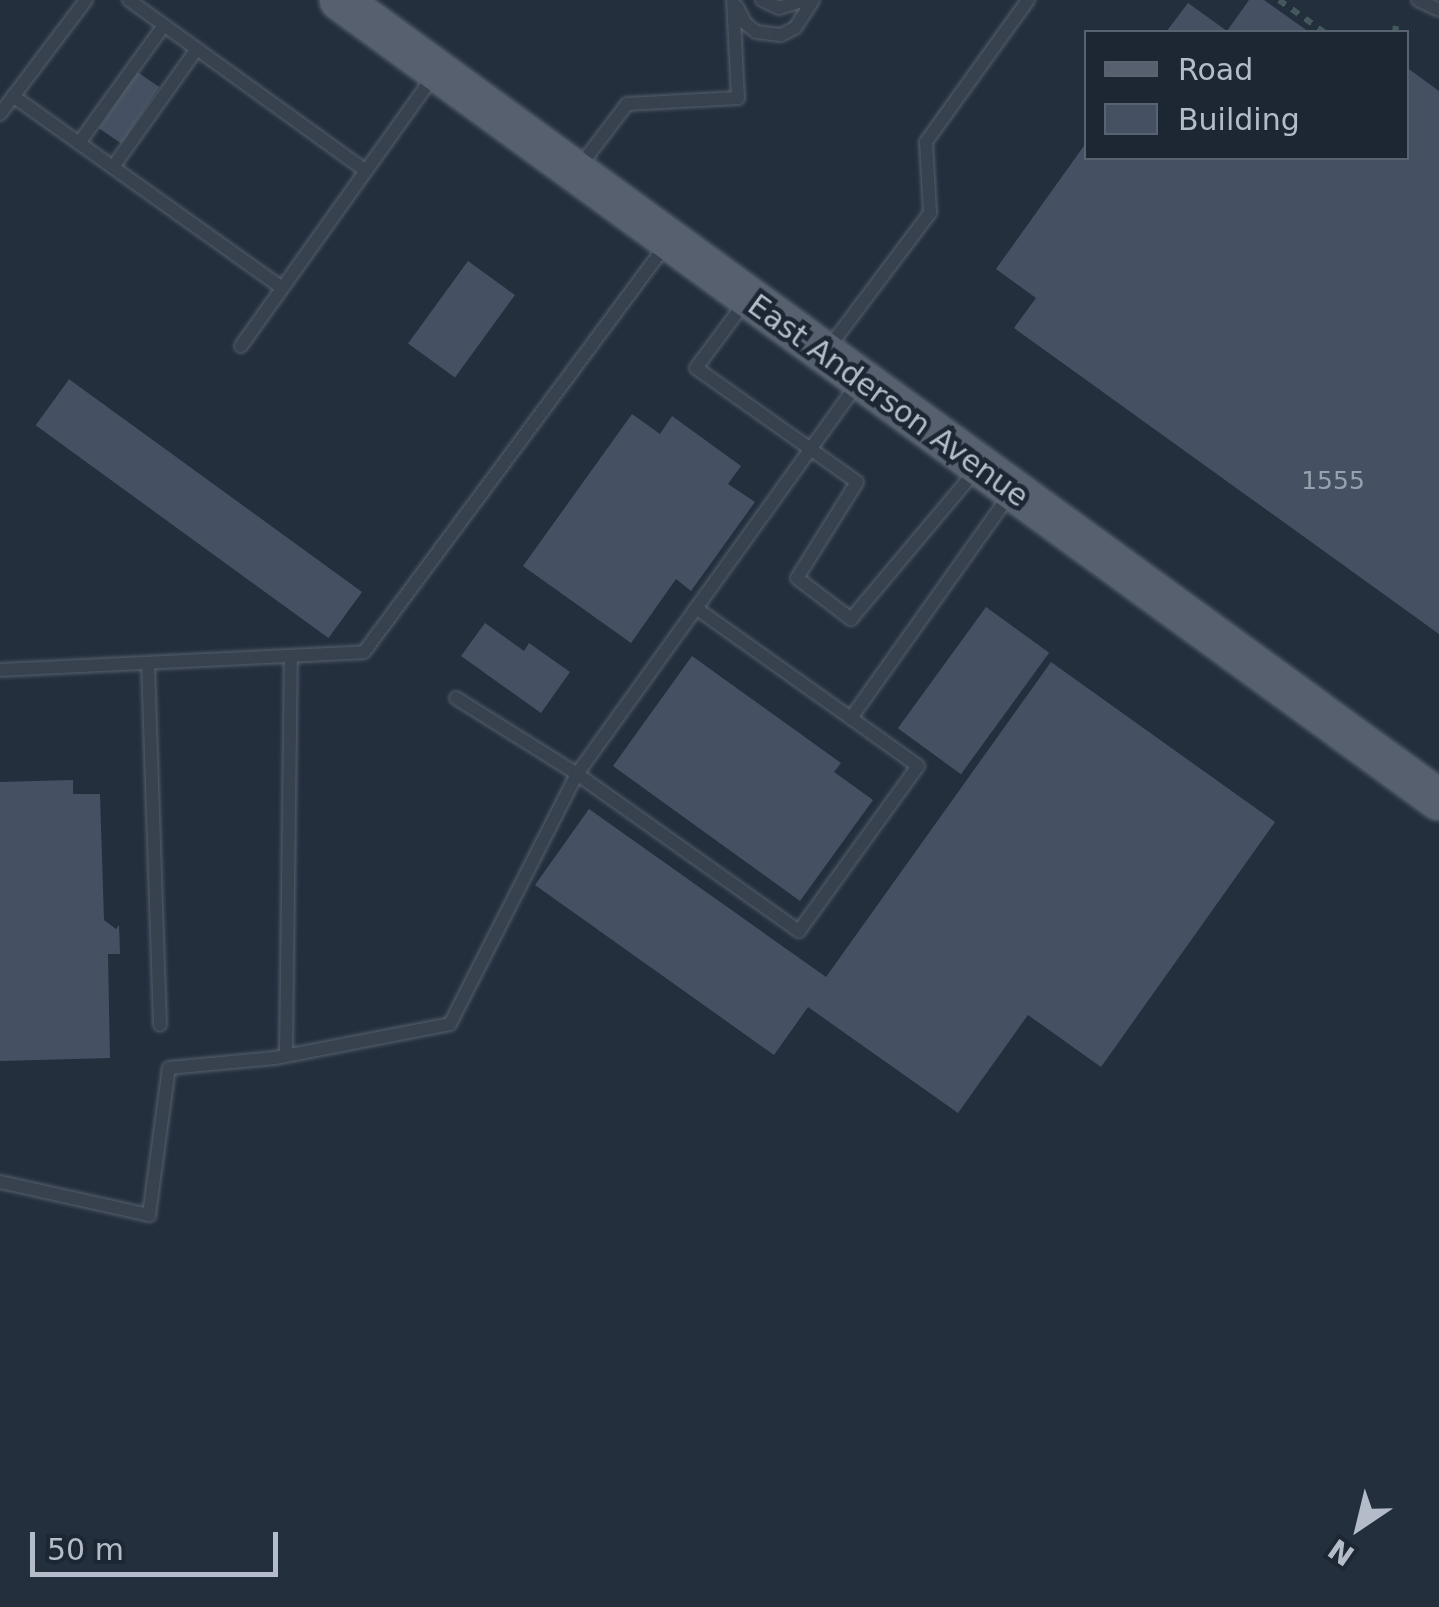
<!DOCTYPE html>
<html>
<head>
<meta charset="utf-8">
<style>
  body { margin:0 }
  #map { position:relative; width:1439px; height:1607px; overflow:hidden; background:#242f3e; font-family:"DejaVu Sans",sans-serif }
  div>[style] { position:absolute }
  .building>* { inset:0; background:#455162; transform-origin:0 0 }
  .path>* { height:6px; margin-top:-3px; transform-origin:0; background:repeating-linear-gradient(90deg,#44595c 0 8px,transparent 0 16px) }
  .roads { filter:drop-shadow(0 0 2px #565f6c) drop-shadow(0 0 2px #565f6c) }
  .lane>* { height:12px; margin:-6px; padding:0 6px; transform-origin:6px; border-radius:6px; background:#38414e }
  .primary>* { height:40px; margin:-20px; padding:0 20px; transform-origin:20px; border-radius:20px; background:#56606e }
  span { translate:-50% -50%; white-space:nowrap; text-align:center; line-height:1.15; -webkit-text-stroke:9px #1d2633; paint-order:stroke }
  .number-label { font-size:25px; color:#98a1af }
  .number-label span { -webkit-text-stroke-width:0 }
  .street-label { font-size:30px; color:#b4bcc9 }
  .legend { position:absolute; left:1084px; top:30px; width:325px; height:130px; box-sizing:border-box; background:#1d2633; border:2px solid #59626f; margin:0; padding:12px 18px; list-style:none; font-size:30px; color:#b4bcc9 }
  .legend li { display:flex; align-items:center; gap:20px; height:50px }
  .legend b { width:50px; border:2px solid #59626f }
  .north { position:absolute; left:1309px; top:1477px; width:100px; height:100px; -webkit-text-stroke:8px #1d2633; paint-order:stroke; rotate:215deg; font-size:28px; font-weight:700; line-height:40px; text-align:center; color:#b4bcc9 }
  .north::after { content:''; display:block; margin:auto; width:35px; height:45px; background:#b4bcc9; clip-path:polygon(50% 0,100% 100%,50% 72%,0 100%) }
  .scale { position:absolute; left:30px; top:1532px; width:248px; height:45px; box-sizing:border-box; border:5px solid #b4bcc9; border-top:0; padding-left:12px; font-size:30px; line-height:35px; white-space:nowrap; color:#b4bcc9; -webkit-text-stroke:8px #1d2633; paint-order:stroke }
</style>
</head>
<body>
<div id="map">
  <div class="building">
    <i style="clip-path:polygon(1249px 0,1264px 0,1309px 32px,1166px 32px,1188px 3px,1227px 31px)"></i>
    <i style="clip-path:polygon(1406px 67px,1439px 91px,1439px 634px,1014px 328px,1036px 298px,996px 269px,1086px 143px,1086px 158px,1406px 158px)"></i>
    <i style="left:137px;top:72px;width:27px;height:68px;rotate:34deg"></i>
    <i style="left:468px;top:261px;width:58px;height:102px;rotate:36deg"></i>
    <i style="clip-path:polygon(632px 414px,660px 434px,672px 416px,741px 466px,728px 484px,755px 502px,691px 591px,676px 579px,631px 643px,523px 566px)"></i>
    <i style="left:362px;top:592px;width:57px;height:362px;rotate:126deg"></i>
    <i style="left:986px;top:607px;width:78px;height:150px;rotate:36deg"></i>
    <i style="clip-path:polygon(485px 623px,524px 651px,529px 643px,570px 672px,541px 713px,461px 656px)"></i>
    <i style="clip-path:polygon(692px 656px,841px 763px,834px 772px,873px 800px,800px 901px,613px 766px)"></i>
    <i style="clip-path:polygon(1051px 662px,1275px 822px,1101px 1067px,1028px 1015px,958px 1113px,808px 1007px,774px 1055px,535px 885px,589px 809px,826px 977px)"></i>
    <i style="clip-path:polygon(73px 780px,73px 794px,100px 794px,104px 920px,116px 929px,119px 925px,120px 954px,108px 954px,110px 1058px,0 1061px,0 782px)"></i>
  </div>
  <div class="path">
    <i style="left:1279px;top:0;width:55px;rotate:35.4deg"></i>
    <i style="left:1395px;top:32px;width:6px;rotate:-81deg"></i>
  </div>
  <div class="roads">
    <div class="lane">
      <i style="left:129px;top:0;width:292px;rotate:35.8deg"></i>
      <i style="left:762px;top:0;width:19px;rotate:25deg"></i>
      <i style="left:779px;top:8px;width:27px;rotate:-17deg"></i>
      <i style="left:1418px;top:0;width:23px;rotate:25deg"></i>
      <i style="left:737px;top:7px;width:18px;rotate:63deg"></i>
      <i style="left:745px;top:23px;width:14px;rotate:39deg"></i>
      <i style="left:756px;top:32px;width:25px;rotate:7deg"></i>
      <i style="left:781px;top:35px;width:16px;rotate:-27deg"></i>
      <i style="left:795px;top:28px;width:33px;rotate:-57deg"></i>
      <i style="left:13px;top:96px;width:330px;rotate:35.5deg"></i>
      <i style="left:0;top:114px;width:143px;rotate:-53deg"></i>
      <i style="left:79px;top:143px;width:145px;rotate:-54.2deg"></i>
      <i style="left:580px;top:166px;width:78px;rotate:-52.8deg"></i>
      <i style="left:627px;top:104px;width:111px;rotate:-3.1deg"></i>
      <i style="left:738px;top:98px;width:98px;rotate:-92.9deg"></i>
      <i style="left:113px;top:167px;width:145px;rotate:-54.6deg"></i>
      <i style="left:745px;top:302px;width:82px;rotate:126.6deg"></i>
      <i style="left:696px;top:368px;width:197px;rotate:35.3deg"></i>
      <i style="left:857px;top:482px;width:113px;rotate:122deg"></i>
      <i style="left:797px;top:578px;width:68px;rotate:37.2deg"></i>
      <i style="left:851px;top:619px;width:196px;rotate:-50deg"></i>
      <i style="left:241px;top:346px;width:330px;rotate:-54.5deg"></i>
      <i style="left:827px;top:350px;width:171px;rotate:-53.1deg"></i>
      <i style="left:930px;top:213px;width:71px;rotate:-93.2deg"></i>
      <i style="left:926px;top:142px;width:175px;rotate:-54.3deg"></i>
      <i style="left:696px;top:608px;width:190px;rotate:35.4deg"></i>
      <i style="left:148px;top:663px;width:362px;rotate:88.1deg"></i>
      <i style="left:0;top:670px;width:364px;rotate:-2.8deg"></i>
      <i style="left:364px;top:652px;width:510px;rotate:-53.44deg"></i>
      <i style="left:456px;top:698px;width:143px;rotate:32.1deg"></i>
      <i style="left:577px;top:774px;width:272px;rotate:35.3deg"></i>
      <i style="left:799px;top:931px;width:203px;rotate:-54.2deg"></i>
      <i style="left:918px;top:766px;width:82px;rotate:-144.4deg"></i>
      <i style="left:851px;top:718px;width:276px;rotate:-54.6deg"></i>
      <i style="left:286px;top:1055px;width:399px;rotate:-89.3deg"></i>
      <i style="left:0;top:1182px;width:153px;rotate:12.5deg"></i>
      <i style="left:149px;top:1215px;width:148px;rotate:-82.3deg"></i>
      <i style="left:169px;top:1068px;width:106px;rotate:-5.4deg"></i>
      <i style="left:275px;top:1058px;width:178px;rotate:-11deg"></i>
      <i style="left:450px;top:1024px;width:280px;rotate:-63.1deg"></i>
      <i style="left:577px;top:774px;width:483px;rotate:-54.3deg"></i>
    </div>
    <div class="primary">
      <i style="left:340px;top:0;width:1359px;rotate:36.05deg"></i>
    </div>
  </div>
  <div class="number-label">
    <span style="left:1333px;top:481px">1555</span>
  </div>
  <div class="street-label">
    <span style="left:888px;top:401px;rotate:36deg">East Anderson Avenue</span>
  </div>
  <ul class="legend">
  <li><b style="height:12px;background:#56606e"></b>Road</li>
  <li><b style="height:28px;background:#455162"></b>Building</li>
  </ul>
  <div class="north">N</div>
  <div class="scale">50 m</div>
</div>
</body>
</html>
